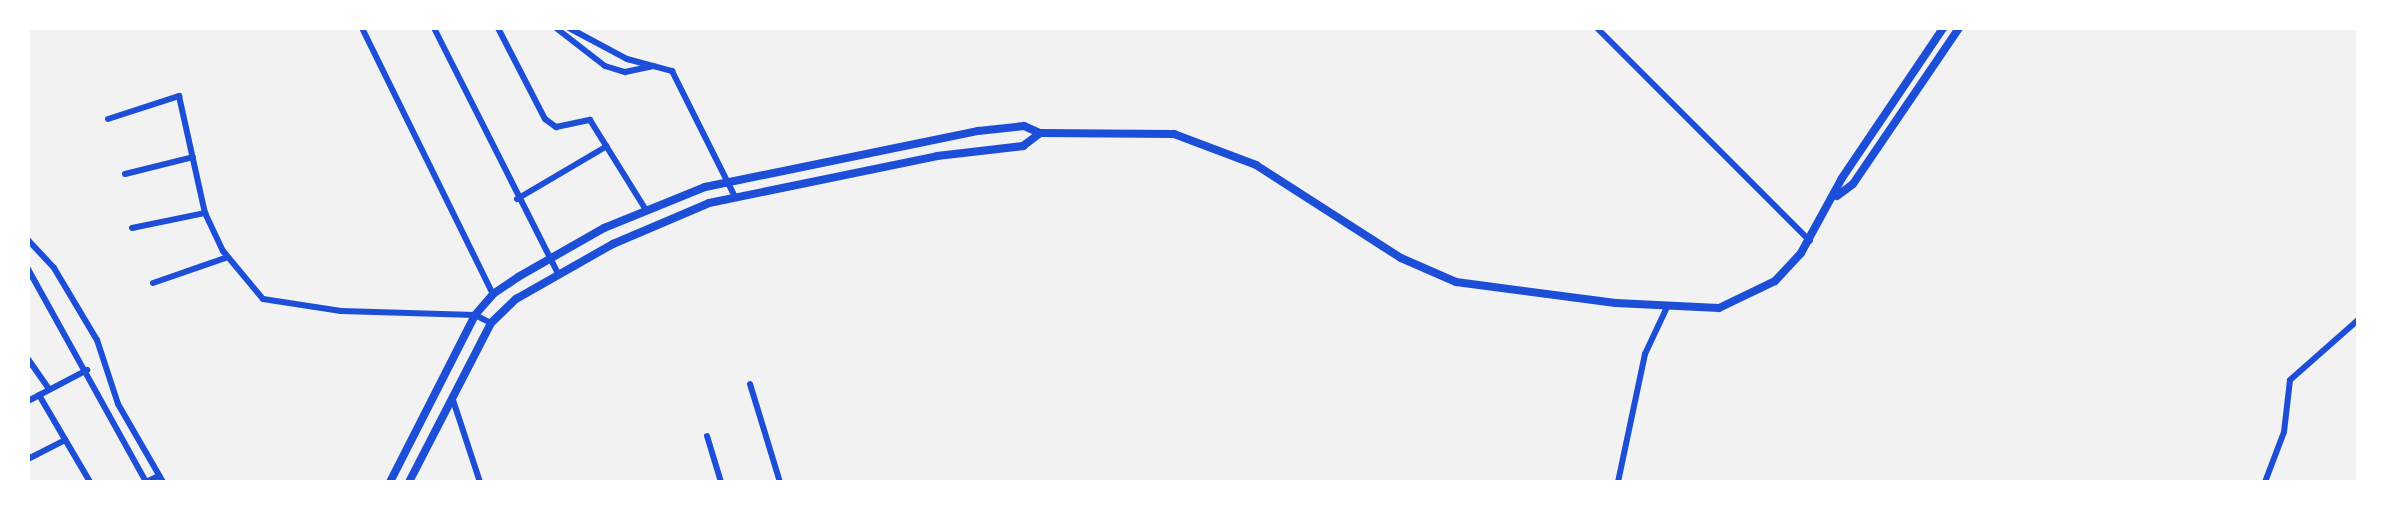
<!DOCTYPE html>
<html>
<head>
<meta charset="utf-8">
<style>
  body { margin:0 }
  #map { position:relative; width:2386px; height:510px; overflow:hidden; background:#f2f2f2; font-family:"IBM Plex Sans",sans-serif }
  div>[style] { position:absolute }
  .minor>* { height:6px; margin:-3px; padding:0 3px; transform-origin:3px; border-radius:3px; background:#1d4ed8 }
  .tertiary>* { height:8px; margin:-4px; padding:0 4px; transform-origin:4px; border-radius:4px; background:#1d4ed8 }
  span { translate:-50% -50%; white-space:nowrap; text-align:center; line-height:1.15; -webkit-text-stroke:6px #fff; paint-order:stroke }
  .frame { position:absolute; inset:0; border:30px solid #fff; pointer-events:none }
</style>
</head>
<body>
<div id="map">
  <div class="minor">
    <i style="left:362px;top:28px;width:297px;rotate:63.8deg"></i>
    <i style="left:434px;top:28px;width:277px;rotate:63.2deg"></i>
    <i style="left:498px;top:28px;width:102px;rotate:62.7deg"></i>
    <i style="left:545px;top:119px;width:14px;rotate:36deg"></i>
    <i style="left:556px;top:127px;width:35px;rotate:-12deg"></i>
    <i style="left:590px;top:120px;width:106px;rotate:58.1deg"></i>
    <i style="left:556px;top:28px;width:62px;rotate:37.8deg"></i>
    <i style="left:605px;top:66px;width:21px;rotate:17deg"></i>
    <i style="left:625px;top:72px;width:29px;rotate:-12deg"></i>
    <i style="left:569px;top:28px;width:66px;rotate:28.1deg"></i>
    <i style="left:627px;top:59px;width:47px;rotate:14.9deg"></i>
    <i style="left:672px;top:71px;width:141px;rotate:63.4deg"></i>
    <i style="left:1597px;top:28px;width:301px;rotate:45deg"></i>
    <i style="left:108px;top:119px;width:75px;rotate:-17.9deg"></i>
    <i style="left:179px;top:96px;width:120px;rotate:77.5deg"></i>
    <i style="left:205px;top:213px;width:42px;rotate:64.7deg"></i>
    <i style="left:223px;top:251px;width:62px;rotate:50.2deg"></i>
    <i style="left:263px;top:299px;width:79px;rotate:8.7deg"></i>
    <i style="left:341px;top:311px;width:134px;rotate:1.7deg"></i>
    <i style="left:475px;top:315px;width:18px;rotate:27deg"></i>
    <i style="left:125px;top:174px;width:70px;rotate:-14deg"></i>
    <i style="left:517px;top:199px;width:104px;rotate:-30.5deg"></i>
    <i style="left:132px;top:228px;width:75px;rotate:-11.6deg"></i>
    <i style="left:28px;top:240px;width:38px;rotate:47deg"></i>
    <i style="left:54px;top:268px;width:84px;rotate:59.2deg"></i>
    <i style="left:97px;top:340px;width:67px;rotate:71.8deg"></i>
    <i style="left:118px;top:404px;width:90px;rotate:60deg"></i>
    <i style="left:28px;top:269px;width:244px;rotate:61deg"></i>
    <i style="left:146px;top:482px;width:14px;rotate:-25deg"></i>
    <i style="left:153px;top:283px;width:79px;rotate:-19.1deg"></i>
    <i style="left:28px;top:359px;width:37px;rotate:55deg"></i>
    <i style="left:750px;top:384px;width:102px;rotate:73deg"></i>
    <i style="left:39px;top:395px;width:101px;rotate:59.6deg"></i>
    <i style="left:452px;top:397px;width:89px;rotate:71.8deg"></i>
    <i style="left:28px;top:401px;width:67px;rotate:-27.7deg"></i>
    <i style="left:707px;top:436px;width:48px;rotate:73.1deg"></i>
    <i style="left:28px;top:459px;width:42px;rotate:-27.2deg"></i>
    <i style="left:1618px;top:482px;width:131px;rotate:-78.1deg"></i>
    <i style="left:1645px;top:354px;width:52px;rotate:-64.9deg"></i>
    <i style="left:2265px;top:482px;width:53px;rotate:-69.2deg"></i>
    <i style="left:2284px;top:432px;width:52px;rotate:-83.4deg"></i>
    <i style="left:2290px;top:380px;width:91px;rotate:-41.4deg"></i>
  </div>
  <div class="tertiary">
    <i style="left:1837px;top:196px;width:20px;rotate:-37deg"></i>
    <i style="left:1853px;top:184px;width:189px;rotate:-55.8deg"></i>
    <i style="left:390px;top:482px;width:187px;rotate:-63deg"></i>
    <i style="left:475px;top:315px;width:28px;rotate:-49deg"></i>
    <i style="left:493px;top:294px;width:30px;rotate:-34deg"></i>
    <i style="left:518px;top:277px;width:99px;rotate:-29.7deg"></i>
    <i style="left:604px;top:228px;width:109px;rotate:-22.1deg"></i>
    <i style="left:705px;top:187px;width:279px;rotate:-11.6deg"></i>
    <i style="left:978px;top:131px;width:46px;rotate:-6.2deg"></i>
    <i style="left:1024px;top:126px;width:17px;rotate:24deg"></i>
    <i style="left:1040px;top:133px;width:134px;rotate:0.4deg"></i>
    <i style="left:1174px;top:134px;width:88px;rotate:20.7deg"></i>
    <i style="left:1256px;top:165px;width:172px;rotate:32.7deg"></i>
    <i style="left:1401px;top:258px;width:60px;rotate:23.6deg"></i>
    <i style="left:1456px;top:282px;width:161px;rotate:7.5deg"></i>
    <i style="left:1616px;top:303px;width:103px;rotate:2.8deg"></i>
    <i style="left:1719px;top:308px;width:62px;rotate:-25.7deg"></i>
    <i style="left:1775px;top:281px;width:38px;rotate:-47deg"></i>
    <i style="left:1801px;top:253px;width:85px;rotate:-61.3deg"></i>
    <i style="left:1842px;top:178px;width:181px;rotate:-56deg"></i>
    <i style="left:409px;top:482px;width:179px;rotate:-62.7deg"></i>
    <i style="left:491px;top:323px;width:35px;rotate:-44deg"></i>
    <i style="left:516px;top:299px;width:112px;rotate:-29.6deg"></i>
    <i style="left:613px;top:244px;width:104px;rotate:-23.1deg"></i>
    <i style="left:709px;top:203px;width:233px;rotate:-11.6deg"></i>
    <i style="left:937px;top:156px;width:87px;rotate:-6.6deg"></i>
    <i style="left:1023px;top:146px;width:21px;rotate:-37deg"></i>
  </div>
  <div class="frame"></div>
</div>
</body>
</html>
